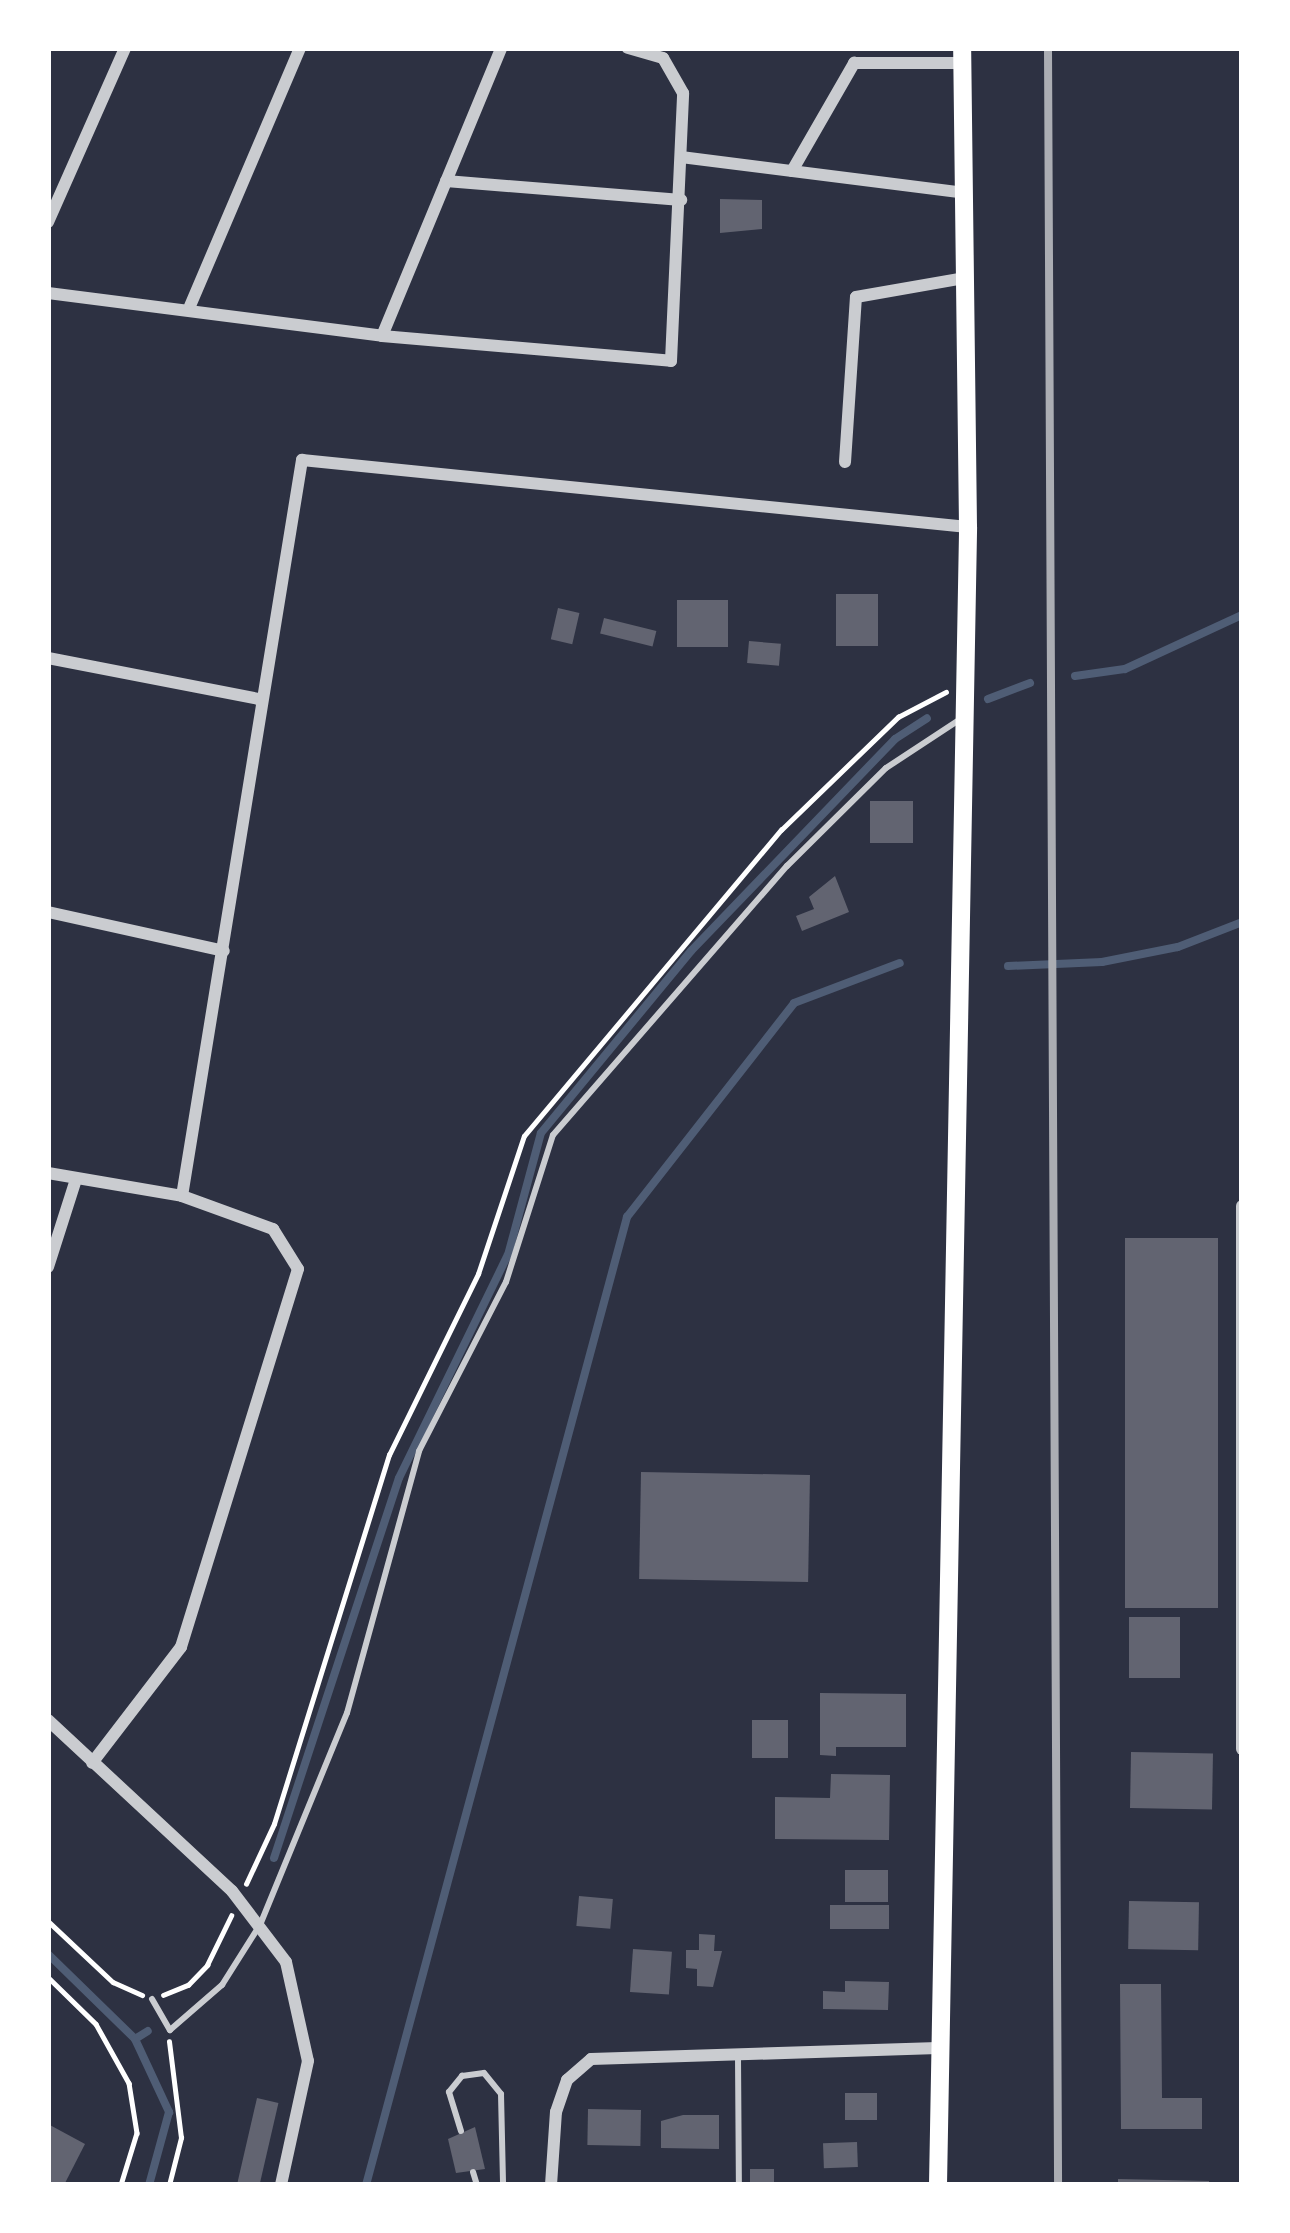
<!DOCTYPE html>
<html>
<head>
<meta charset="utf-8">
<style>
  body { margin:0 }
  #map { position:relative; width:1290px; height:2233px; overflow:hidden; background:#2d3142; font-family:"Roboto Condensed",sans-serif }
  div>[style] { position:absolute }
  .stream>* { height:8px; margin:-4px; padding:0 4px; transform-origin:4px; border-radius:4px; background:#4f5d75 }
  .building>* { inset:0; background:#626471; transform-origin:0 0 }
  .path>* { height:4.5px; margin:-2.25px; padding:0 2.25px; transform-origin:2.25px; border-radius:2.25px; background:#fff }
  .service>* { height:6px; margin:-3px; padding:0 3px; transform-origin:3px; border-radius:3px; background:#caccd0 }
  .minor>* { height:12px; margin:-6px; padding:0 6px; transform-origin:6px; border-radius:6px; background:#caccd0 }
  .primary>* { height:18px; margin:-9px; padding:0 9px; transform-origin:9px; border-radius:9px; background:#fff }
  .rail>* { height:8px; margin:-4px; padding:0 4px; transform-origin:4px; border-radius:4px; background:#abadb3 }
  span { translate:-50% -50%; white-space:nowrap; text-align:center; line-height:1.15; -webkit-text-stroke:10px #fff; paint-order:stroke }
  .frame { position:absolute; inset:0; border:51px solid #fff; pointer-events:none }
</style>
</head>
<body>
<div id="map">
  <div class="stream">
    <i style="left:1075px;top:676px;width:50px;rotate:-8deg"></i>
    <i style="left:1125px;top:669px;width:129px;rotate:-24.8deg"></i>
    <i style="left:988px;top:699px;width:45px;rotate:-20.9deg"></i>
    <i style="left:1008px;top:966px;width:94px;rotate:-2.4deg"></i>
    <i style="left:1102px;top:962px;width:77px;rotate:-11.2deg"></i>
    <i style="left:1178px;top:947px;width:69px;rotate:-21.3deg"></i>
    <i style="left:274px;top:1858px;width:400px;rotate:-71.8deg"></i>
    <i style="left:399px;top:1478px;width:248px;rotate:-64deg"></i>
    <i style="left:508px;top:1255px;width:126px;rotate:-74.9deg"></i>
    <i style="left:541px;top:1133px;width:236px;rotate:-50.5deg"></i>
    <i style="left:691px;top:951px;width:294px;rotate:-46.1deg"></i>
    <i style="left:895px;top:739px;width:38px;rotate:-33deg"></i>
    <i style="left:48px;top:1954px;width:122px;rotate:44.3deg"></i>
    <i style="left:135px;top:2039px;width:81px;rotate:65deg"></i>
    <i style="left:169px;top:2112px;width:76px;rotate:105.3deg"></i>
    <i style="left:135px;top:2039px;width:15px;rotate:-32deg"></i>
    <i style="left:366px;top:2185px;width:1003px;rotate:-74.91deg"></i>
    <i style="left:627px;top:1217px;width:271px;rotate:-52deg"></i>
    <i style="left:794px;top:1003px;width:113px;rotate:-20.7deg"></i>
  </div>
  <div class="building">
    <i style="clip-path:polygon(720px 199px,762px 200px,762px 229px,720px 233px)"></i>
    <i style="left:836px;top:594px;width:42px;height:52px"></i>
    <i style="left:677px;top:600px;width:51px;height:47px"></i>
    <i style="left:558px;top:608px;width:22px;height:32px;rotate:13deg"></i>
    <i style="left:604px;top:618px;width:54px;height:16px;rotate:14deg"></i>
    <i style="left:749px;top:641px;width:32px;height:22px;rotate:5deg"></i>
    <i style="left:870px;top:801px;width:43px;height:42px"></i>
    <i style="clip-path:polygon(835px 876px,849px 912px,802px 931px,796px 916px,814px 909px,809px 897px)"></i>
    <i style="left:1125px;top:1238px;width:93px;height:370px"></i>
    <i style="left:641px;top:1472px;width:169px;height:107px;rotate:1deg"></i>
    <i style="left:1129px;top:1617px;width:51px;height:61px"></i>
    <i style="clip-path:polygon(820px 1693px,906px 1694px,906px 1747px,836px 1747px,836px 1756px,820px 1755px)"></i>
    <i style="left:752px;top:1720px;width:36px;height:38px"></i>
    <i style="left:1131px;top:1752px;width:82px;height:56px;rotate:1deg"></i>
    <i style="clip-path:polygon(831px 1774px,890px 1775px,889px 1840px,775px 1839px,775px 1797px,830px 1798px)"></i>
    <i style="left:845px;top:1870px;width:43px;height:32px"></i>
    <i style="left:579px;top:1896px;width:34px;height:30px;rotate:5deg"></i>
    <i style="left:1129px;top:1901px;width:70px;height:48px;rotate:1deg"></i>
    <i style="left:889px;top:1905px;width:24px;height:59px;rotate:90deg"></i>
    <i style="clip-path:polygon(699px 1934px,715px 1935px,714px 1951px,722px 1951px,713px 1987px,697px 1986px,697px 1969px,686px 1968px,686px 1950px,699px 1950px)"></i>
    <i style="left:633px;top:1949px;width:39px;height:43px;rotate:4deg"></i>
    <i style="clip-path:polygon(845px 1981px,889px 1982px,888px 2010px,823px 2009px,823px 1991px,845px 1992px)"></i>
    <i style="clip-path:polygon(1120px 1984px,1161px 1984px,1162px 2098px,1202px 2098px,1202px 2129px,1121px 2129px)"></i>
    <i style="left:845px;top:2093px;width:32px;height:27px"></i>
    <i style="left:257px;top:2098px;width:22px;height:90px;rotate:13deg"></i>
    <i style="left:588px;top:2109px;width:53px;height:36px;rotate:1deg"></i>
    <i style="clip-path:polygon(683px 2115px,719px 2115px,719px 2149px,661px 2148px,661px 2121px)"></i>
    <i style="clip-path:polygon(48px 2124px,85px 2144px,64px 2185px,48px 2185px)"></i>
    <i style="clip-path:polygon(475px 2127px,485px 2169px,456px 2173px,448px 2139px)"></i>
    <i style="left:857px;top:2142px;width:25px;height:34px;rotate:88deg"></i>
    <i style="left:750px;top:2169px;width:24px;height:16px"></i>
    <i style="clip-path:polygon(1118px 2179px,1209px 2181px,1209px 2185px,1118px 2185px)"></i>
  </div>
  <div class="path">
    <i style="left:246px;top:1884px;width:66px;rotate:-65deg"></i>
    <i style="left:274px;top:1824px;width:387px;rotate:-72.7deg"></i>
    <i style="left:389px;top:1455px;width:202px;rotate:-63.8deg"></i>
    <i style="left:478px;top:1274px;width:145px;rotate:-71.6deg"></i>
    <i style="left:524px;top:1136px;width:400px;rotate:-50deg"></i>
    <i style="left:781px;top:830px;width:163px;rotate:-44deg"></i>
    <i style="left:898px;top:717px;width:54px;rotate:-27.5deg"></i>
    <i style="left:48px;top:1921px;width:89px;rotate:43.2deg"></i>
    <i style="left:113px;top:1982px;width:32px;rotate:24deg"></i>
    <i style="left:48px;top:1977px;width:67px;rotate:44.4deg"></i>
    <i style="left:96px;top:2024px;width:68px;rotate:60.8deg"></i>
    <i style="left:129px;top:2083px;width:51px;rotate:80.9deg"></i>
    <i style="left:137px;top:2133px;width:54px;rotate:107.1deg"></i>
    <i style="left:163px;top:1995px;width:27px;rotate:-22deg"></i>
    <i style="left:188px;top:1985px;width:28px;rotate:-46deg"></i>
    <i style="left:207px;top:1965px;width:55px;rotate:-63.9deg"></i>
    <i style="left:169px;top:2185px;width:49px;rotate:-75.7deg"></i>
    <i style="left:181px;top:2138px;width:97px;rotate:-97.1deg"></i>
  </div>
  <div class="service">
    <i style="left:152px;top:1999px;width:36px;rotate:60deg"></i>
    <i style="left:170px;top:2030px;width:69px;rotate:-40.9deg"></i>
    <i style="left:222px;top:1985px;width:71px;rotate:-57.7deg"></i>
    <i style="left:260px;top:1925px;width:229px;rotate:-67.7deg"></i>
    <i style="left:347px;top:1713px;width:272px;rotate:-74.6deg"></i>
    <i style="left:419px;top:1451px;width:190px;rotate:-62.8deg"></i>
    <i style="left:506px;top:1282px;width:154px;rotate:-72.3deg"></i>
    <i style="left:553px;top:1135px;width:357px;rotate:-49deg"></i>
    <i style="left:787px;top:866px;width:139px;rotate:-44.7deg"></i>
    <i style="left:886px;top:768px;width:91px;rotate:-33.3deg"></i>
    <i style="left:738px;top:2057px;width:128px;rotate:89.6deg"></i>
    <i style="left:461px;top:2131px;width:41px;rotate:-107.1deg"></i>
    <i style="left:449px;top:2092px;width:21px;rotate:-51deg"></i>
    <i style="left:462px;top:2076px;width:22px;rotate:-8deg"></i>
    <i style="left:484px;top:2073px;width:27px;rotate:51deg"></i>
    <i style="left:501px;top:2094px;width:91px;rotate:88.7deg"></i>
    <i style="left:473px;top:2172px;width:14px;rotate:73deg"></i>
  </div>
  <div class="minor">
    <i style="left:681px;top:157px;width:280px;rotate:7.2deg"></i>
    <i style="left:792px;top:171px;width:125px;rotate:-60.1deg"></i>
    <i style="left:854px;top:63px;width:108px"></i>
    <i style="left:446px;top:181px;width:236px;rotate:4.6deg"></i>
    <i style="left:48px;top:222px;width:190px;rotate:-66.1deg"></i>
    <i style="left:48px;top:293px;width:337px;rotate:7.3deg"></i>
    <i style="left:382px;top:336px;width:290px;rotate:4.9deg"></i>
    <i style="left:671px;top:361px;width:268px;rotate:-87.4deg"></i>
    <i style="left:683px;top:93px;width:40px;rotate:-119.7deg"></i>
    <i style="left:663px;top:58px;width:37px;rotate:-164deg"></i>
    <i style="left:190px;top:306px;width:280px;rotate:-66.9deg"></i>
    <i style="left:382px;top:336px;width:312px;rotate:-67.5deg"></i>
    <i style="left:845px;top:462px;width:165px;rotate:-86.2deg"></i>
    <i style="left:856px;top:297px;width:105px;rotate:-9.9deg"></i>
    <i style="left:48px;top:658px;width:215px;rotate:11deg"></i>
    <i style="left:48px;top:912px;width:180px;rotate:12.5deg"></i>
    <i style="left:48px;top:1173px;width:136px;rotate:9.7deg"></i>
    <i style="left:182px;top:1196px;width:97px;rotate:19.9deg"></i>
    <i style="left:273px;top:1229px;width:47px;rotate:58deg"></i>
    <i style="left:298px;top:1269px;width:396px;rotate:107.2deg"></i>
    <i style="left:181px;top:1647px;width:146px;rotate:127.5deg"></i>
    <i style="left:182px;top:1196px;width:746px;rotate:-80.74deg"></i>
    <i style="left:302px;top:460px;width:669px;rotate:5.74deg"></i>
    <i style="left:1242px;top:1206px;width:543px;rotate:90deg"></i>
    <i style="left:48px;top:1267px;width:92px;rotate:-72.3deg"></i>
    <i style="left:48px;top:1720px;width:251px;rotate:42.9deg"></i>
    <i style="left:232px;top:1891px;width:89px;rotate:52.7deg"></i>
    <i style="left:286px;top:1962px;width:101px;rotate:77.5deg"></i>
    <i style="left:308px;top:2061px;width:127px;rotate:102.3deg"></i>
    <i style="left:551px;top:2185px;width:73px;rotate:-86.1deg"></i>
    <i style="left:556px;top:2112px;width:34px;rotate:-71deg"></i>
    <i style="left:567px;top:2080px;width:32px;rotate:-41deg"></i>
    <i style="left:591px;top:2059px;width:347px;rotate:-1.8deg"></i>
  </div>
  <div class="primary">
    <i style="left:938px;top:2185px;width:1658px;rotate:-88.96deg"></i>
    <i style="left:968px;top:527px;width:479px;rotate:-90.7deg"></i>
  </div>
  <div class="rail">
    <i style="left:1048px;top:48px;width:2137px;rotate:89.73deg"></i>
  </div>
  <div class="frame"></div>
</div>
</body>
</html>
